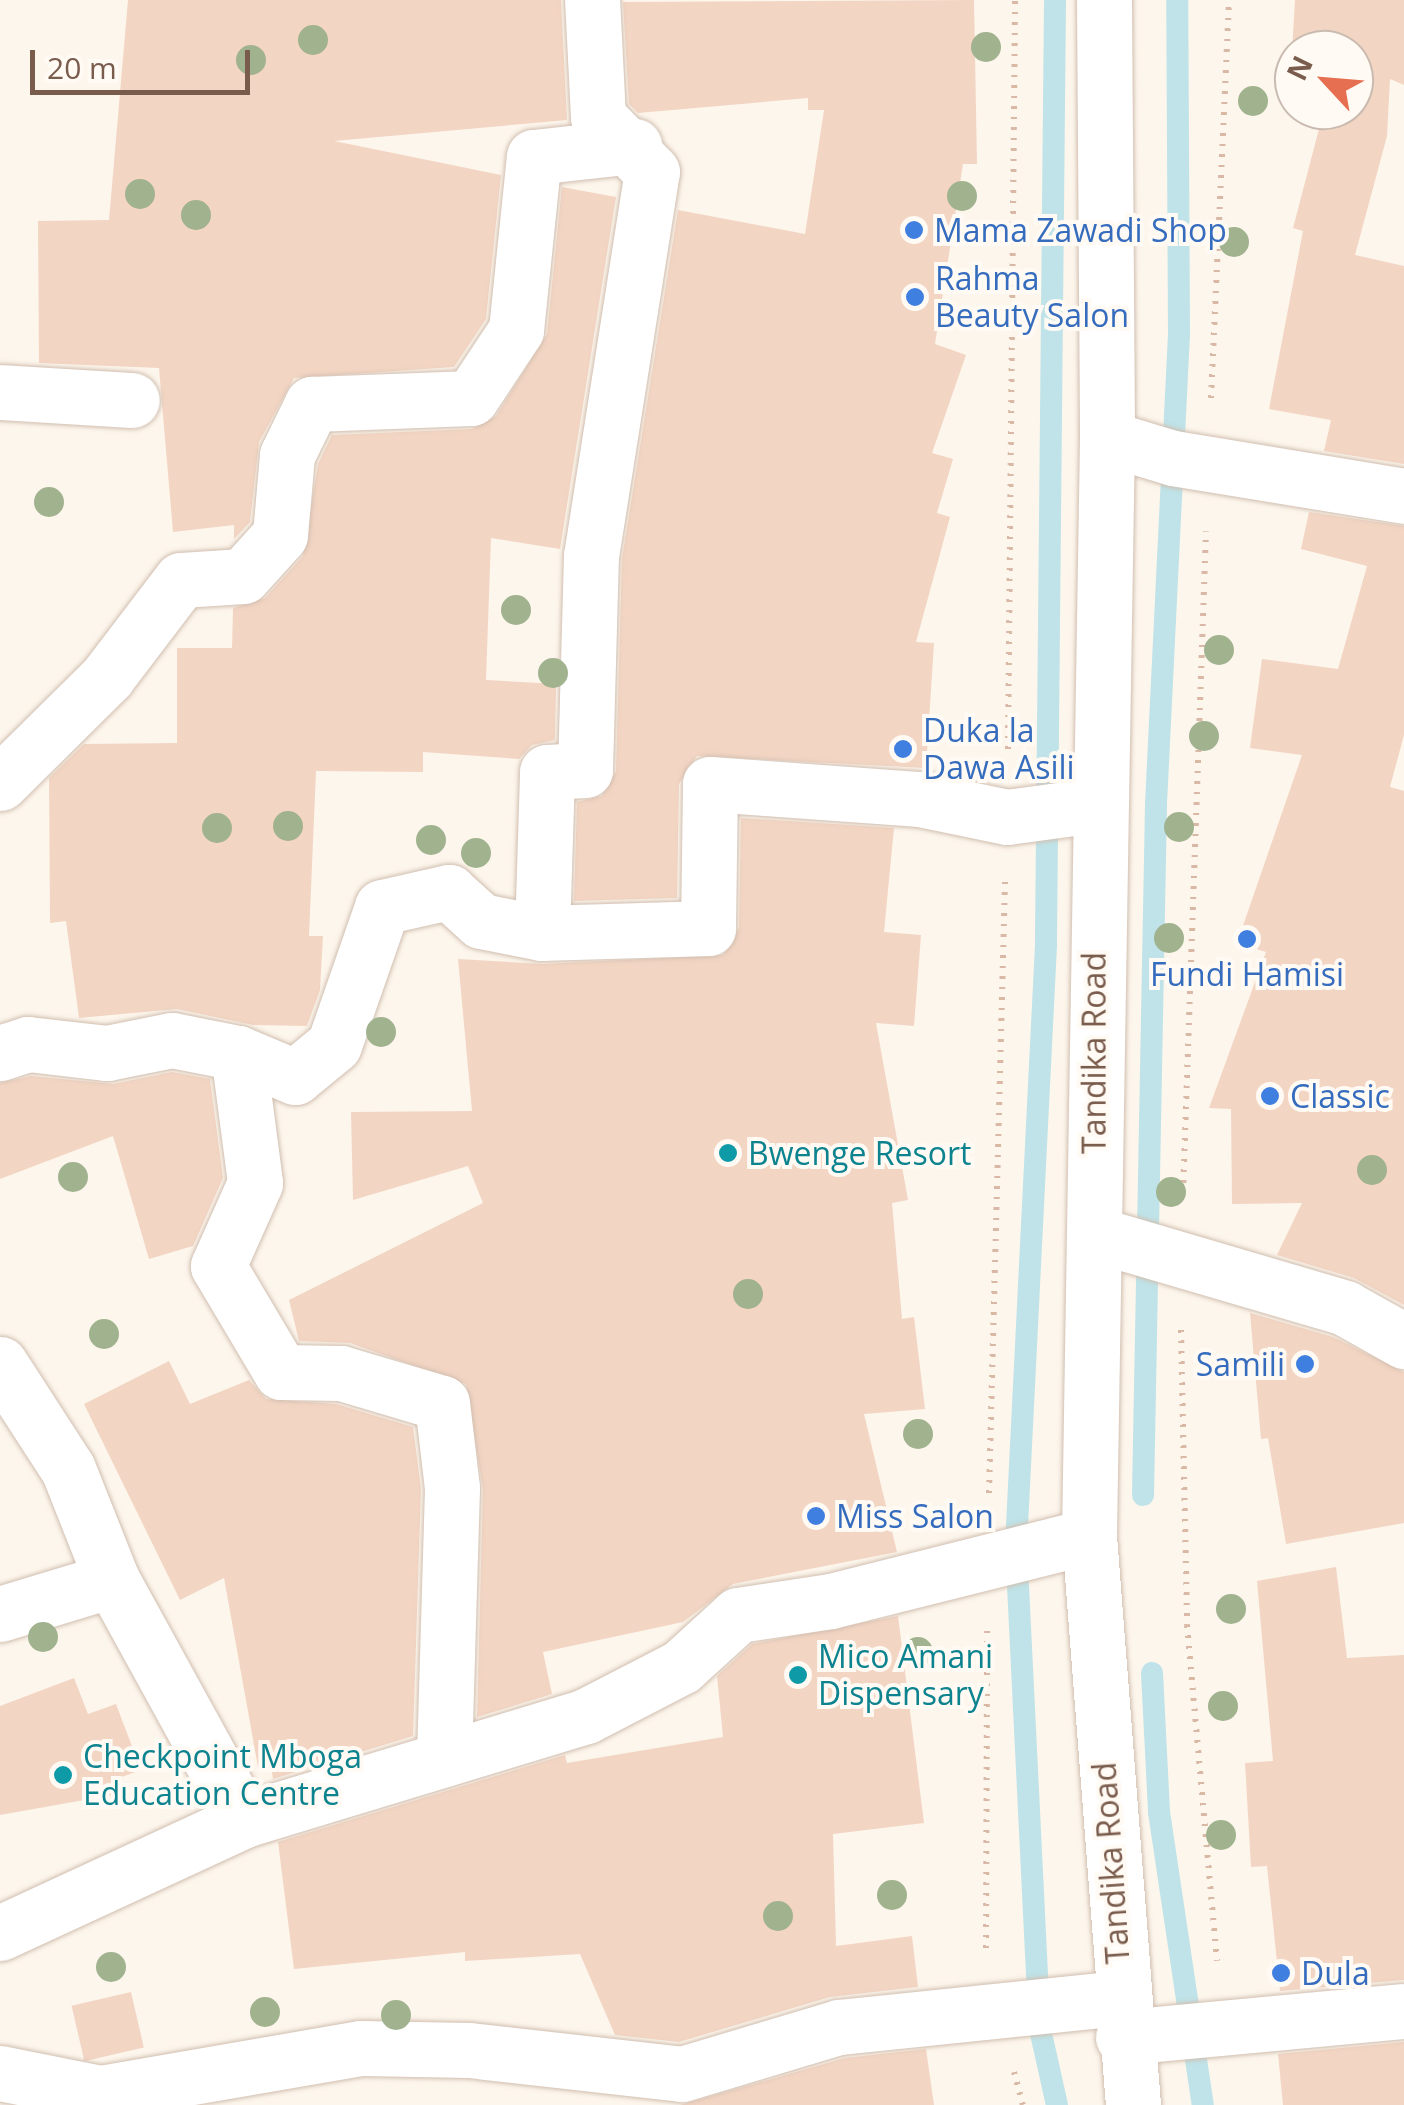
<!DOCTYPE html>
<html>
<head>
<meta charset="utf-8">
<style>
  body { margin:0 }
  #map { position:relative; width:1404px; height:2105px; overflow:hidden; background:#fdf6ec; font-family:"Open Sans",sans-serif }
  div>[style] { position:absolute }
  .stream>* { height:22px; margin:-11px; padding:0 11px; transform-origin:11px; border-radius:11px; background:#bfe3e8 }
  .building>* { inset:0; background:#f3d5c3; transform-origin:0 0 }
  .path>* { height:6px; margin-top:-3px; transform-origin:0; background:repeating-linear-gradient(90deg,#d9b8a5 0 2.5px,transparent 0 10.5px) }
  .roads { filter:drop-shadow(0 0 2px #d1beb0) drop-shadow(0 0 2px #d1beb0) }
  .street>* { height:55px; margin:-27.5px; padding:0 27.5px; transform-origin:27.5px; border-radius:27.5px; background:#fff }
  .secondary>* { height:55px; margin:-27.5px; padding:0 27.5px; transform-origin:27.5px; border-radius:27.5px; background:#fff }
  .trees>* { width:30px; height:30px; margin:-15px; border-radius:50%; background:#a0b28e }
  .dots>* { width:28px; height:28px; translate:-50% -50%; box-sizing:border-box; border:5px solid #fffaf3; border-radius:50% }
  span { translate:-50% -50%; white-space:nowrap; text-align:center; line-height:1.15; -webkit-text-stroke:8px #fffaf3; paint-order:stroke }
  .shop-label { font-size:32px; color:#366cbe }
  .left { translate:0 -50%; text-align:left }
  .right { translate:-100% -50%; text-align:right }
  .street-label { font-size:32px; color:#7a5c4d }
  .culture-label { font-size:32px; color:#0d838f }
  .north { position:absolute; left:1274px; top:30px; width:100px; height:100px; box-sizing:border-box; background:#fffaf3; border:2px solid #cabbb1; border-radius:50%; rotate:296deg; font-size:28px; font-weight:700; line-height:40px; text-align:center; color:#7a5c4d }
  .north::after { content:''; display:block; margin:auto; width:35px; height:45px; background:#e76f51; clip-path:polygon(50% 0,100% 100%,50% 72%,0 100%) }
  .scale { position:absolute; left:30px; top:50px; width:220px; height:45px; box-sizing:border-box; border:5px solid #7a5c4d; border-top:0; padding-left:12px; font-size:30px; line-height:35px; white-space:nowrap; color:#7a5c4d; -webkit-text-stroke:8px #fffaf3; paint-order:stroke }
</style>
</head>
<body>
<div id="map">
  <div class="stream">
    <i style="left:1055px;top:0;width:945px;rotate:90.55deg"></i>
    <i style="left:1046px;top:945px;width:601px;rotate:92.86deg"></i>
    <i style="left:1016px;top:1545px;width:485px;rotate:87.2deg"></i>
    <i style="left:1040px;top:2029px;width:78px;rotate:77.4deg"></i>
    <i style="left:1143px;top:1495px;width:691px;rotate:-88.92deg"></i>
    <i style="left:1156px;top:804px;width:470px;rotate:-87.2deg"></i>
    <i style="left:1179px;top:335px;width:335px;rotate:-90.3deg"></i>
    <i style="left:1152px;top:1673px;width:139px;rotate:87.1deg"></i>
    <i style="left:1159px;top:1812px;width:296px;rotate:81.5deg"></i>
  </div>
  <div class="building">
    <i style="clip-path:polygon(128px 0,561px 0,567px 120px,334px 141px,501px 175px,486px 319px,454px 367px,294px 378px,259px 442px,250px 522px,234px 539px,234px 525px,173px 532px,159px 368px,39px 363px,38px 221px,109px 220px)"></i>
    <i style="clip-path:polygon(974px 0,977px 164px,963px 164px,935px 344px,966px 355px,932px 453px,953px 459px,937px 513px,950px 517px,916px 642px,934px 643px,926px 768px,697px 756px,679px 784px,677px 898px,574px 901px,577px 802px,602px 796px,616px 771px,622px 559px,678px 210px,805px 234px,824px 110px,808px 110px,808px 98px,638px 113px,629px 104px,623px 2px)"></i>
    <i style="clip-path:polygon(1295px 0,1404px 0,1404px 85px,1390px 79px,1387px 136px,1355px 255px,1404px 266px,1404px 464px,1324px 451px,1331px 420px,1269px 409px,1303px 231px,1293px 228px,1324px 110px,1354px 110px,1354px 50px,1294px 50px,1291px 69px)"></i>
    <i style="clip-path:polygon(562px 187px,616px 197px,560px 549px,491px 538px,486px 680px,556px 684px,555px 740px,532px 745px,519px 759px,423px 752px,423px 772px,316px 771px,309px 936px,323px 936px,320px 990px,307px 1026px,253px 1025px,177px 1009px,79px 1018px,66px 921px,50px 923px,49px 778px,84px 744px,177px 743px,177px 648px,232px 648px,233px 608px,265px 598px,303px 556px,318px 464px,332px 435px,472px 429px,496px 416px,547px 334px)"></i>
    <i style="clip-path:polygon(1309px 512px,1404px 526px,1404px 735px,1390px 787px,1404px 791px,1404px 1305px,1354px 1278px,1277px 1255px,1302px 1203px,1232px 1204px,1231px 1109px,1209px 1108px,1266px 952px,1237px 943px,1302px 755px,1250px 748px,1262px 659px,1338px 669px,1367px 566px,1301px 549px)"></i>
    <i style="clip-path:polygon(741px 818px,894px 828px,884px 932px,921px 935px,914px 1026px,876px 1023px,908px 1200px,892px 1203px,902px 1319px,914px 1317px,925px 1409px,864px 1414px,897px 1552px,733px 1584px,683px 1622px,543px 1652px,552px 1694px,477px 1717px,483px 1489px,466px 1384px,350px 1343px,299px 1341px,289px 1300px,483px 1203px,468px 1166px,353px 1200px,351px 1112px,472px 1111px,458px 959px,543px 964px,723px 955px,739px 928px)"></i>
    <i style="clip-path:polygon(172px 1072px,210px 1079px,223px 1178px,193px 1246px,149px 1259px,113px 1136px,0 1179px,0 1083px,31px 1076px,113px 1084px)"></i>
    <i style="clip-path:polygon(1250px 1313px,1333px 1337px,1404px 1372px,1404px 1523px,1286px 1544px,1268px 1438px,1261px 1439px)"></i>
    <i style="clip-path:polygon(169px 1361px,190px 1404px,249px 1380px,266px 1399px,336px 1404px,413px 1427px,421px 1489px,413px 1736px,273px 1779px,271px 1765px,258px 1767px,224px 1578px,180px 1600px,84px 1404px)"></i>
    <i style="clip-path:polygon(1336px 1567px,1347px 1658px,1404px 1655px,1404px 1980px,1280px 1991px,1267px 1866px,1251px 1867px,1245px 1763px,1273px 1761px,1257px 1581px)"></i>
    <i style="clip-path:polygon(898px 1616px,924px 1823px,833px 1834px,836px 1946px,912px 1936px,918px 1987px,830px 1997px,679px 2042px,615px 2035px,580px 1954px,465px 1961px,465px 1952px,294px 1969px,278px 1842px,565px 1755px,567px 1763px,723px 1737px,717px 1676px,752px 1644px)"></i>
    <i style="clip-path:polygon(74px 1678px,88px 1714px,116px 1704px,141px 1770px,113px 1780px,118px 1794px,0 1815px,0 1706px)"></i>
    <i style="left:131px;top:1992px;width:57px;height:61px;rotate:77deg"></i>
    <i style="clip-path:polygon(1404px 2042px,1404px 2105px,1283px 2105px,1278px 2054px)"></i>
    <i style="clip-path:polygon(926px 2049px,934px 2105px,680px 2105px,845px 2058px)"></i>
  </div>
  <div class="path">
    <i style="left:1211px;top:398px;width:398px;rotate:-87.4deg"></i>
    <i style="left:1008px;top:749px;width:749px;rotate:-89.46deg"></i>
    <i style="left:1183px;top:1193px;width:662px;rotate:-88.01deg"></i>
    <i style="left:1181px;top:1330px;width:295px;rotate:88.8deg"></i>
    <i style="left:1187px;top:1625px;width:337px;rotate:84.9deg"></i>
    <i style="left:989px;top:1493px;width:612px;rotate:-88.5deg"></i>
    <i style="left:986px;top:1948px;width:317px;rotate:-89.8deg"></i>
    <i style="left:1014px;top:2072px;width:34px;rotate:75deg"></i>
  </div>
  <div class="roads">
    <div class="street">
      <i style="left:0;top:392px;width:132px;rotate:3.5deg"></i>
      <i style="left:1107px;top:438px;width:69px;rotate:16.9deg"></i>
      <i style="left:1173px;top:458px;width:234px;rotate:9.3deg"></i>
      <i style="left:0;top:783px;width:151px;rotate:-44.7deg"></i>
      <i style="left:107px;top:677px;width:122px;rotate:-52.7deg"></i>
      <i style="left:181px;top:580px;width:62px;rotate:-3.7deg"></i>
      <i style="left:243px;top:576px;width:55px;rotate:-47.9deg"></i>
      <i style="left:280px;top:535px;width:80px;rotate:-85deg"></i>
      <i style="left:287px;top:455px;width:57px;rotate:-63.9deg"></i>
      <i style="left:312px;top:404px;width:159px;rotate:-2.2deg"></i>
      <i style="left:471px;top:398px;width:82px;rotate:-56.5deg"></i>
      <i style="left:516px;top:330px;width:174px;rotate:-84.1deg"></i>
      <i style="left:534px;top:157px;width:101px;rotate:-6.3deg"></i>
      <i style="left:542px;top:933px;width:161px;rotate:-88.2deg"></i>
      <i style="left:547px;top:772px;width:38px;rotate:-3deg"></i>
      <i style="left:585px;top:770px;width:214px;rotate:-88.4deg"></i>
      <i style="left:591px;top:556px;width:389px;rotate:-81deg"></i>
      <i style="left:652px;top:172px;width:77px;rotate:-134.5deg"></i>
      <i style="left:598px;top:117px;width:117px;rotate:-92.9deg"></i>
      <i style="left:0;top:1053px;width:29px;rotate:-18deg"></i>
      <i style="left:28px;top:1044px;width:80px;rotate:6.5deg"></i>
      <i style="left:107px;top:1053px;width:66px;rotate:-11.3deg"></i>
      <i style="left:172px;top:1040px;width:67px;rotate:11.1deg"></i>
      <i style="left:238px;top:1053px;width:62px;rotate:22.8deg"></i>
      <i style="left:295px;top:1077px;width:50px;rotate:-39.4deg"></i>
      <i style="left:334px;top:1045px;width:146px;rotate:-70.8deg"></i>
      <i style="left:382px;top:907px;width:69px;rotate:-12.6deg"></i>
      <i style="left:449px;top:892px;width:43px;rotate:42.2deg"></i>
      <i style="left:481px;top:921px;width:62px;rotate:11.1deg"></i>
      <i style="left:542px;top:933px;width:166px;rotate:-1.7deg"></i>
      <i style="left:708px;top:928px;width:144px;rotate:-89.2deg"></i>
      <i style="left:710px;top:784px;width:211px;rotate:4.1deg"></i>
      <i style="left:920px;top:799px;width:89px;rotate:11.7deg"></i>
      <i style="left:1007px;top:817px;width:89px;rotate:-7.8deg"></i>
      <i style="left:238px;top:1053px;width:131px;rotate:82.5deg"></i>
      <i style="left:255px;top:1183px;width:91px;rotate:114deg"></i>
      <i style="left:218px;top:1266px;width:123px;rotate:59.3deg"></i>
      <i style="left:281px;top:1372px;width:60px;rotate:1deg"></i>
      <i style="left:341px;top:1373px;width:105px;rotate:16.5deg"></i>
      <i style="left:442px;top:1403px;width:86px;rotate:83.3deg"></i>
      <i style="left:452px;top:1488px;width:271px;rotate:91.7deg"></i>
      <i style="left:1094px;top:1234px;width:262px;rotate:16.4deg"></i>
      <i style="left:1345px;top:1308px;width:68px;rotate:29.2deg"></i>
      <i style="left:0;top:1364px;width:125px;rotate:57.1deg"></i>
      <i style="left:68px;top:1469px;width:119px;rotate:68.4deg"></i>
      <i style="left:112px;top:1580px;width:274px;rotate:61.2deg"></i>
      <i style="left:0;top:1614px;width:117px;rotate:-16.9deg"></i>
      <i style="left:0;top:1933px;width:269px;rotate:-24.8deg"></i>
      <i style="left:244px;top:1820px;width:357px;rotate:-16.9deg"></i>
      <i style="left:586px;top:1716px;width:107px;rotate:-27.3deg"></i>
      <i style="left:681px;top:1667px;width:77px;rotate:-42.4deg"></i>
      <i style="left:738px;top:1615px;width:94px;rotate:-8.6deg"></i>
      <i style="left:831px;top:1601px;width:266px;rotate:-14.1deg"></i>
      <i style="left:1123px;top:2037px;width:282px;rotate:-5.3deg"></i>
      <i style="left:0;top:2073px;width:102px;rotate:11.3deg"></i>
      <i style="left:100px;top:2093px;width:265px;rotate:-9.8deg"></i>
      <i style="left:361px;top:2048px;width:108px;rotate:1.1deg"></i>
      <i style="left:469px;top:2050px;width:214px;rotate:6.4deg"></i>
      <i style="left:682px;top:2074px;width:164px;rotate:-16.7deg"></i>
      <i style="left:839px;top:2027px;width:283px;rotate:-5.9deg"></i>
    </div>
    <div class="secondary">
      <i style="left:1104px;top:0;width:438px;rotate:89.6deg"></i>
      <i style="left:1107px;top:438px;width:1098px;rotate:90.94deg"></i>
      <i style="left:1089px;top:1536px;width:571px;rotate:85.58deg"></i>
    </div>
  </div>
  <div class="trees">
    <i style="left:313px;top:40px"></i>
    <i style="left:986px;top:47px"></i>
    <i style="left:251px;top:60px"></i>
    <i style="left:1253px;top:101px"></i>
    <i style="left:140px;top:194px"></i>
    <i style="left:962px;top:196px"></i>
    <i style="left:196px;top:215px"></i>
    <i style="left:1234px;top:242px"></i>
    <i style="left:49px;top:502px"></i>
    <i style="left:516px;top:610px"></i>
    <i style="left:1219px;top:650px"></i>
    <i style="left:553px;top:673px"></i>
    <i style="left:1204px;top:736px"></i>
    <i style="left:288px;top:826px"></i>
    <i style="left:1179px;top:827px"></i>
    <i style="left:217px;top:828px"></i>
    <i style="left:431px;top:840px"></i>
    <i style="left:476px;top:853px"></i>
    <i style="left:1169px;top:938px"></i>
    <i style="left:381px;top:1032px"></i>
    <i style="left:1372px;top:1170px"></i>
    <i style="left:73px;top:1177px"></i>
    <i style="left:1171px;top:1192px"></i>
    <i style="left:748px;top:1294px"></i>
    <i style="left:104px;top:1334px"></i>
    <i style="left:918px;top:1434px"></i>
    <i style="left:1231px;top:1609px"></i>
    <i style="left:43px;top:1637px"></i>
    <i style="left:918px;top:1652px"></i>
    <i style="left:1223px;top:1706px"></i>
    <i style="left:1221px;top:1835px"></i>
    <i style="left:892px;top:1895px"></i>
    <i style="left:778px;top:1916px"></i>
    <i style="left:111px;top:1967px"></i>
    <i style="left:265px;top:2012px"></i>
    <i style="left:396px;top:2015px"></i>
  </div>
  <div class="dots">
    <i style="left:914px;top:230px;background:#3f7fe0"></i>
    <i style="left:915px;top:297px;background:#3f7fe0"></i>
    <i style="left:903px;top:749px;background:#3f7fe0"></i>
    <i style="left:1247px;top:939px;background:#3f7fe0"></i>
    <i style="left:1270px;top:1096px;background:#3f7fe0"></i>
    <i style="left:728px;top:1153px;background:#0f9aa8"></i>
    <i style="left:1305px;top:1364px;background:#3f7fe0"></i>
    <i style="left:816px;top:1516px;background:#3f7fe0"></i>
    <i style="left:798px;top:1675px;background:#0f9aa8"></i>
    <i style="left:63px;top:1775px;background:#0f9aa8"></i>
    <i style="left:1281px;top:1973px;background:#3f7fe0"></i>
  </div>
  <div class="shop-label">
    <span class="left" style="left:934px;top:230px">Mama Zawadi Shop</span>
    <span class="left" style="left:935px;top:297px">Rahma<br>Beauty Salon</span>
    <span class="left" style="left:923px;top:749px">Duka la<br>Dawa Asili</span>
    <span style="left:1247px;top:974px">Fundi Hamisi</span>
    <span class="left" style="left:1290px;top:1096px">Classic</span>
    <span class="right" style="left:1285px;top:1364px">Samili</span>
    <span class="left" style="left:836px;top:1516px">Miss Salon</span>
    <span class="left" style="left:1301px;top:1973px">Dula</span>
  </div>
  <div class="street-label">
    <span style="left:1094px;top:1053px;rotate:-90deg">Tandika Road</span>
    <span style="left:1111px;top:1863px;rotate:-94deg">Tandika Road</span>
  </div>
  <div class="culture-label">
    <span class="left" style="left:748px;top:1153px">Bwenge Resort</span>
    <span class="left" style="left:818px;top:1675px">Mico Amani<br>Dispensary</span>
    <span class="left" style="left:83px;top:1775px">Checkpoint Mboga<br>Education Centre</span>
  </div>
  <div class="north">N</div>
  <div class="scale">20 m</div>
</div>
</body>
</html>
